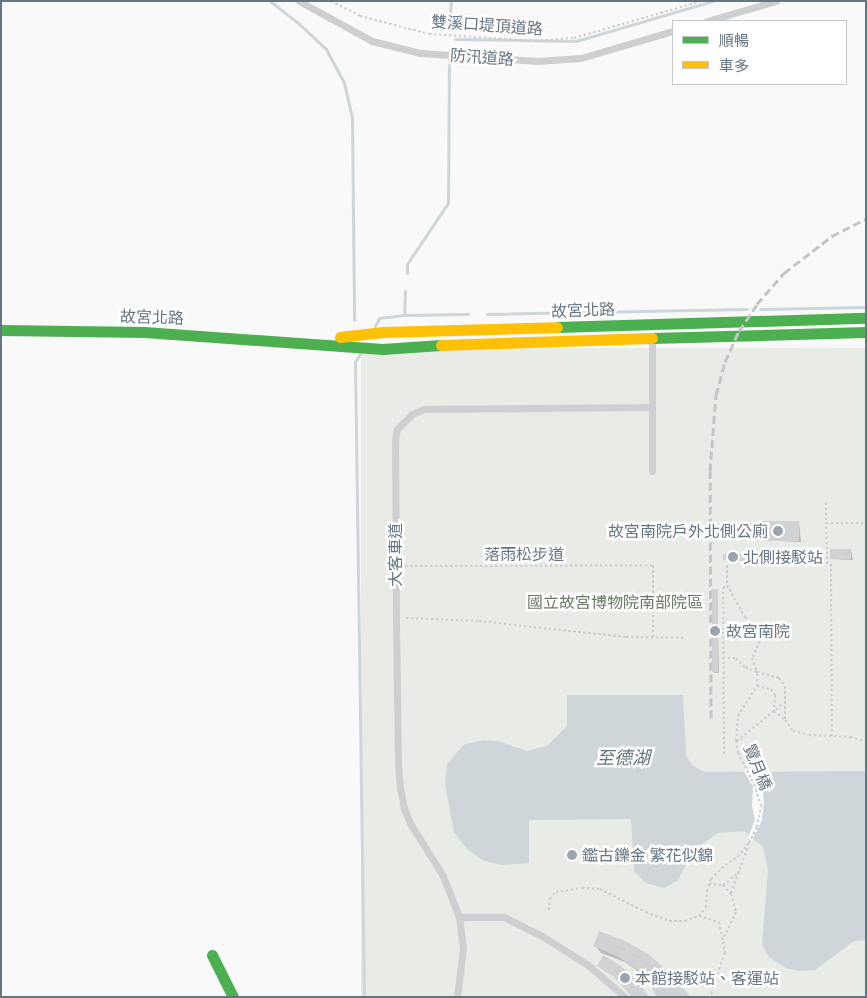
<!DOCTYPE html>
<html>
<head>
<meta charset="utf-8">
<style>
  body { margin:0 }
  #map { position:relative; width:867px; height:998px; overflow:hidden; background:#f9f9f9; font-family:"Exo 2","Noto Sans TC",sans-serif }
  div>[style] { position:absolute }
  .green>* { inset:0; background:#e8ebe6; transform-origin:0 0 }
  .water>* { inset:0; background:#ced6d9 }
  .pier>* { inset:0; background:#f9f9f9 }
  .shadow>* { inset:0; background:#0003 }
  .stream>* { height:3px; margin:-1.5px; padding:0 1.5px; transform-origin:1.5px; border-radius:1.5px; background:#ced6d9 }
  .building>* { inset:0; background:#d0d2d3; transform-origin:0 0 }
  .path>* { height:2px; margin-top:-1px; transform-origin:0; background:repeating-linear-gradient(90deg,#cbcccd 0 2.5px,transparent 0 5px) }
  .lane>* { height:7px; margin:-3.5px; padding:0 3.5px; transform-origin:3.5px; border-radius:3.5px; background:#cecfd0 }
  .fast>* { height:11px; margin:-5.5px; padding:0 5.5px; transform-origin:5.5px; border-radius:5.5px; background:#4caf50 }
  .slow>* { height:11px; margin:-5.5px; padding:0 5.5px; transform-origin:5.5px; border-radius:5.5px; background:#ffc107 }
  .rail>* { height:3px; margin-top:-1.5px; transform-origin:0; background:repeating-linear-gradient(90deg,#c3c5c6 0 8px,transparent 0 12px) }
  .dots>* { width:14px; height:14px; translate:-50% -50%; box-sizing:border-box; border:2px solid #fff; border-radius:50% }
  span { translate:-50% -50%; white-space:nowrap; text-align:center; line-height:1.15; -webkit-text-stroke:5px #fff; paint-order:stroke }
  .street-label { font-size:16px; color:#657683 }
  .poi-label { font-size:16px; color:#657683 }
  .right { translate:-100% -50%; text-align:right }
  .left { translate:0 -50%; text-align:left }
  .park-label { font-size:16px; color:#687a64 }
  .water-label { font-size:18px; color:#60757c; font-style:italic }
  .frame { position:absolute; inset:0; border:2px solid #657683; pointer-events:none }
  .legend { position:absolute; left:672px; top:20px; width:175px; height:65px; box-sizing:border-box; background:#fff; border:1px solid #c1c8cd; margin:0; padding:6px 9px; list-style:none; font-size:15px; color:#657683 }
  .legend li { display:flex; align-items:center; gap:10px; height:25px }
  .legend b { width:25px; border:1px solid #c1c8cd }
</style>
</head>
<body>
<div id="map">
  <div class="green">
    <i style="left:866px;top:348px;width:649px;height:505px;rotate:90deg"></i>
  </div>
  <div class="water">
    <i style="clip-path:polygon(567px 695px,683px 695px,686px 755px,692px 765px,704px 772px,866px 771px,866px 940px,854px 941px,815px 970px,800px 971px,786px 968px,769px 957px,762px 945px,768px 870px,763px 847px,744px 831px,718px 833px,695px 849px,677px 881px,664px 888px,646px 883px,634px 871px,631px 819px,529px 820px,529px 863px,503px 865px,484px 861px,467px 849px,454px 832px,445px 784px,447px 765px,463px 745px,483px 740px,498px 741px,527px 751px,547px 746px,567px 726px)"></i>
  </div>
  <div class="pier">
    <i style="clip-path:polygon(743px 769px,751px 769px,758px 774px,761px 780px,764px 802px,762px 820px,752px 841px,748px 838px,755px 819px,752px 806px,753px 787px)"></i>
  </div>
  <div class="shadow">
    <i style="clip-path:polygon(799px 522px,801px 542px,758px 540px)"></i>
    <i style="clip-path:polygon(851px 550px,853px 560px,831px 559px)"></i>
    <i style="clip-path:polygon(743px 555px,745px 561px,724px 559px)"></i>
    <i style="clip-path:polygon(717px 591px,719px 673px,715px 673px,713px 671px)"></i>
    <i style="clip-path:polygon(595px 946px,673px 976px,690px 997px,659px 997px,645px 976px,625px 962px,601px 953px)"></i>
  </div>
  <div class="stream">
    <i style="left:270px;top:1px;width:33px;rotate:38deg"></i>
    <i style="left:296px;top:21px;width:41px;rotate:43deg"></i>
    <i style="left:326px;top:49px;width:38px;rotate:62deg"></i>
    <i style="left:344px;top:83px;width:35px;rotate:77deg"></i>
    <i style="left:352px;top:117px;width:203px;rotate:89.4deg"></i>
    <i style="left:450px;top:14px;width:13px;rotate:-86deg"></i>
    <i style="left:455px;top:39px;width:121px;rotate:0.9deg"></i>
    <i style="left:576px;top:41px;width:143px;rotate:-16.3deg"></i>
    <i style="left:407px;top:273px;width:9px;rotate:-90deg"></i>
    <i style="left:407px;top:264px;width:73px;rotate:-56.1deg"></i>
    <i style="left:448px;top:203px;width:147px;rotate:-89.6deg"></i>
    <i style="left:405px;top:291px;width:24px;rotate:92deg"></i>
    <i style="left:404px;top:315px;width:64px;rotate:-0.9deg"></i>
    <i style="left:760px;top:309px;width:106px;rotate:-1.1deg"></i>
    <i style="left:487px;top:314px;width:260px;rotate:-1.1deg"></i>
    <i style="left:375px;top:326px;width:9px;rotate:-63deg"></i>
    <i style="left:379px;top:318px;width:25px;rotate:-7deg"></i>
    <i style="left:360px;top:354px;width:9px;rotate:122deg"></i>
    <i style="left:355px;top:362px;width:635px;rotate:89.19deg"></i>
  </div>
  <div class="building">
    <i style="left:757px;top:521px;width:42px;height:20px"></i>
    <i style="left:830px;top:549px;width:21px;height:10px"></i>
    <i style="left:723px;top:554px;width:21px;height:6px"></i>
    <i style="left:712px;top:589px;width:6px;height:83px"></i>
    <i style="clip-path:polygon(599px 931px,623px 940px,648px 954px,674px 976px,690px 997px,657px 997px,640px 971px,617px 956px,593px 946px)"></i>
    <i style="clip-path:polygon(603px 955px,621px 966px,637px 980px,649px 997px,632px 997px,613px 976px,597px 966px)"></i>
  </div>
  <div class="path">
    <i style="left:331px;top:1px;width:33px;rotate:27deg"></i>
    <i style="left:360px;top:16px;width:71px;rotate:14.6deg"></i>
    <i style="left:429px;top:34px;width:107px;rotate:3.7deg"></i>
    <i style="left:536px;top:41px;width:38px;rotate:-5deg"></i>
    <i style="left:574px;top:38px;width:133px;rotate:-16.1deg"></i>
    <i style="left:826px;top:503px;width:20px;rotate:90deg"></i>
    <i style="left:827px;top:564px;width:41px;rotate:-91.4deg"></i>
    <i style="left:826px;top:523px;width:40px"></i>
    <i style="left:831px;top:564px;width:172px;rotate:89.7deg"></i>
    <i style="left:727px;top:565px;width:20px;rotate:90deg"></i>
    <i style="left:727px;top:585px;width:37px;rotate:61deg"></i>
    <i style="left:745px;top:617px;width:18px;rotate:45deg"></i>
    <i style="left:758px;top:630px;width:11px;rotate:80deg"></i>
    <i style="left:760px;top:641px;width:19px;rotate:115deg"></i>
    <i style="left:752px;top:658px;width:15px;rotate:70deg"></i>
    <i style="left:757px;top:672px;width:23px;rotate:15deg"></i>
    <i style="left:779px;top:678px;width:10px;rotate:53deg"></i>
    <i style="left:785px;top:686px;width:34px;rotate:90deg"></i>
    <i style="left:785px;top:720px;width:14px;rotate:54deg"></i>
    <i style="left:793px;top:731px;width:16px;rotate:14deg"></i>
    <i style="left:809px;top:735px;width:41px;rotate:2.8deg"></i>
    <i style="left:850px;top:737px;width:16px;rotate:14deg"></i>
    <i style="left:405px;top:566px;width:248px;rotate:-0.2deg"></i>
    <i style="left:653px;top:565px;width:73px;rotate:90deg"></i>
    <i style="left:406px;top:618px;width:73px;rotate:2.4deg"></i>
    <i style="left:479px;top:621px;width:148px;rotate:6.2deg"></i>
    <i style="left:626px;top:637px;width:60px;rotate:1deg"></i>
    <i style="left:757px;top:686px;width:14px;rotate:12deg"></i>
    <i style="left:771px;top:689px;width:7px;rotate:56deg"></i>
    <i style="left:775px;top:695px;width:16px;rotate:94deg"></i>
    <i style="left:774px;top:711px;width:14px;rotate:39deg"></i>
    <i style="left:737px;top:741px;width:60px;rotate:-39deg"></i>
    <i style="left:724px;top:754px;width:166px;rotate:-90.3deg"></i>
    <i style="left:723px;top:588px;width:4px;rotate:-27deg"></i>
    <i style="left:709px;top:884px;width:14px;rotate:4deg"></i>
    <i style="left:723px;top:885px;width:22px;rotate:-39deg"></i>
    <i style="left:723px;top:885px;width:12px;rotate:48deg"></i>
    <i style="left:731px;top:894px;width:19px;rotate:74deg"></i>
    <i style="left:736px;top:912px;width:31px;rotate:115deg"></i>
    <i style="left:731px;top:893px;width:50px;rotate:-70.1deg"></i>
    <i style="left:549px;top:910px;width:11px;rotate:-85deg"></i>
    <i style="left:550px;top:899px;width:9px;rotate:-49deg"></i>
    <i style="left:556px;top:892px;width:26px;rotate:-9deg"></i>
    <i style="left:582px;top:888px;width:18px;rotate:3deg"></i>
    <i style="left:600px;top:889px;width:51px;rotate:26.6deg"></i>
    <i style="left:646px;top:912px;width:25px;rotate:21deg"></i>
    <i style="left:669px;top:921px;width:16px"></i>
    <i style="left:685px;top:921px;width:15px;rotate:-20deg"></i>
    <i style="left:699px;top:916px;width:11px;rotate:-52deg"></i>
    <i style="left:706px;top:907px;width:16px;rotate:-86deg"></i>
    <i style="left:707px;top:891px;width:13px;rotate:-72deg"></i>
    <i style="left:711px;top:879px;width:20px;rotate:-45deg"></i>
    <i style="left:725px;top:865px;width:15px;rotate:-32deg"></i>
    <i style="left:738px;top:857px;width:18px;rotate:-52deg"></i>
    <i style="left:749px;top:843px;width:18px;rotate:-63deg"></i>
    <i style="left:757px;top:827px;width:21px;rotate:-79deg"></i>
    <i style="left:761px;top:806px;width:21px;rotate:-107deg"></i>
    <i style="left:755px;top:786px;width:37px;rotate:-117deg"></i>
    <i style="left:738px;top:753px;width:12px;rotate:-99deg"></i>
    <i style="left:736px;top:741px;width:25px;rotate:-85deg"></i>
    <i style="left:738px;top:716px;width:36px;rotate:-58deg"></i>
    <i style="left:757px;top:686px;width:14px;rotate:-90deg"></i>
    <i style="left:757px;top:672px;width:13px;rotate:-157deg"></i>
    <i style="left:745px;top:667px;width:13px;rotate:-138deg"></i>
    <i style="left:735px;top:658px;width:11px;rotate:180deg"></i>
    <i style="left:699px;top:916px;width:21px;rotate:17deg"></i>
    <i style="left:719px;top:922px;width:32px;rotate:79deg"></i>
    <i style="left:725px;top:953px;width:41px;rotate:109.7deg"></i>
    <i style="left:711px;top:992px;width:6px;rotate:59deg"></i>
    <i style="left:602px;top:942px;width:22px;rotate:18deg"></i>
    <i style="left:623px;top:949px;width:28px;rotate:30deg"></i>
    <i style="left:647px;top:963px;width:33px;rotate:44deg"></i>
    <i style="left:671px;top:986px;width:13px;rotate:58deg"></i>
  </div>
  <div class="lane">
    <i style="left:299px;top:1px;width:83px;rotate:28.7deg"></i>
    <i style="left:372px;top:41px;width:49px;rotate:14deg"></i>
    <i style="left:420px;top:53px;width:118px;rotate:3.9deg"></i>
    <i style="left:538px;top:61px;width:43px;rotate:-4deg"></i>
    <i style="left:581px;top:58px;width:96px;rotate:-16.4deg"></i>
    <i style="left:707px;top:21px;width:72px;rotate:-16.2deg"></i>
    <i style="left:652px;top:339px;width:132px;rotate:90deg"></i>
    <i style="left:459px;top:917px;width:45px"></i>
    <i style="left:504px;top:917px;width:42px;rotate:26.6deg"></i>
    <i style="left:542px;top:936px;width:54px;rotate:32.2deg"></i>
    <i style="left:588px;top:965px;width:49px;rotate:40.9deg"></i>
    <i style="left:457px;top:997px;width:48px;rotate:-82.9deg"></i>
    <i style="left:463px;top:949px;width:32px;rotate:-97deg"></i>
    <i style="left:459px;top:917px;width:44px;rotate:-111.3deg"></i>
    <i style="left:443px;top:876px;width:62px;rotate:-121.9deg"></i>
    <i style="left:410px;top:823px;width:16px;rotate:-112deg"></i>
    <i style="left:404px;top:808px;width:20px;rotate:-101deg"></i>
    <i style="left:400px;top:788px;width:25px;rotate:-95deg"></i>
    <i style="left:398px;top:763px;width:145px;rotate:-90.8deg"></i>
    <i style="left:396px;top:618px;width:179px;rotate:-90.3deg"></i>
    <i style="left:395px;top:439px;width:10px;rotate:-79deg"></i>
    <i style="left:397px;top:429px;width:21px;rotate:-45deg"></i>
    <i style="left:412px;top:414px;width:13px;rotate:-23deg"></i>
    <i style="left:424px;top:409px;width:228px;rotate:-0.5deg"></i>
  </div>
  <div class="fast">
    <i style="left:557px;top:327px;width:309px;rotate:-1.7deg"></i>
    <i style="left:1px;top:330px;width:143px;rotate:0.8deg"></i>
    <i style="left:144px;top:332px;width:239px;rotate:4.1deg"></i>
    <i style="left:382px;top:349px;width:59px;rotate:-3.9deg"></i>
    <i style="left:652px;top:338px;width:214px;rotate:-1.6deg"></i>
    <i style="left:212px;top:955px;width:47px;rotate:63.4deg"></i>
  </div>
  <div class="slow">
    <i style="left:340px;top:337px;width:43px;rotate:-6.6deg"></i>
    <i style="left:383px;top:332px;width:174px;rotate:-1.6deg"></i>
    <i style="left:441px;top:345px;width:211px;rotate:-1.9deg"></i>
  </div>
  <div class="rail">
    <i style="left:711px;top:718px;width:247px;rotate:-90.2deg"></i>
    <i style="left:710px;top:471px;width:76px;rotate:-85.5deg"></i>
    <i style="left:716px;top:395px;width:34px;rotate:-75deg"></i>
    <i style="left:725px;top:362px;width:34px;rotate:-66deg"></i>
    <i style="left:739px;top:331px;width:32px;rotate:-56deg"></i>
    <i style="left:757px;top:304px;width:41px;rotate:-48.9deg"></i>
    <i style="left:784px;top:273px;width:61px;rotate:-37.6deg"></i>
    <i style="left:832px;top:236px;width:38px;rotate:-27deg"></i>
  </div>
  <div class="dots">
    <i style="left:778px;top:531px;background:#99a4ac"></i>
    <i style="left:733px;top:557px;background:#99a4ac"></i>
    <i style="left:715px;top:631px;background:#99a4ac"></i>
    <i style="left:572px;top:855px;background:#99a4ac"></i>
    <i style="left:625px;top:978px;background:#99a4ac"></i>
  </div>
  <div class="street-label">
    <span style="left:487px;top:25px;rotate:4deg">雙溪口堤頂道路</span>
    <span style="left:482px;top:57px;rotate:4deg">防汛道路</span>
    <span style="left:583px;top:310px;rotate:-2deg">故宮北路</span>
    <span style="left:152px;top:317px;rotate:2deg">故宮北路</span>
    <span style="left:524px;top:554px">落雨松步道</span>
    <span style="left:395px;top:555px;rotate:-90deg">大客車道</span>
    <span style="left:758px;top:767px;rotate:68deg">覽月橋</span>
  </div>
  <div class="poi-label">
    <span class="right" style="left:768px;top:531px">故宮南院戶外北側公廁</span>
    <span class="left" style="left:743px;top:557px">北側接駁站</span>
    <span class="left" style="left:726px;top:631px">故宮南院</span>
    <span class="left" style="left:582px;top:855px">鑑古鑠金 繁花似錦</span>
    <span class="left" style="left:635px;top:978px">本館接駁站、客運站</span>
  </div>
  <div class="park-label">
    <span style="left:615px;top:602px">國立故宮博物院南部院區</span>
  </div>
  <div class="water-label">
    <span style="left:623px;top:757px">至德湖</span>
  </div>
  <div class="frame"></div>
  <ul class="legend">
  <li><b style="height:6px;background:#4caf50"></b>順暢</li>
  <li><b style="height:6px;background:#ffc107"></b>車多</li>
  </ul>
</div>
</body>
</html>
